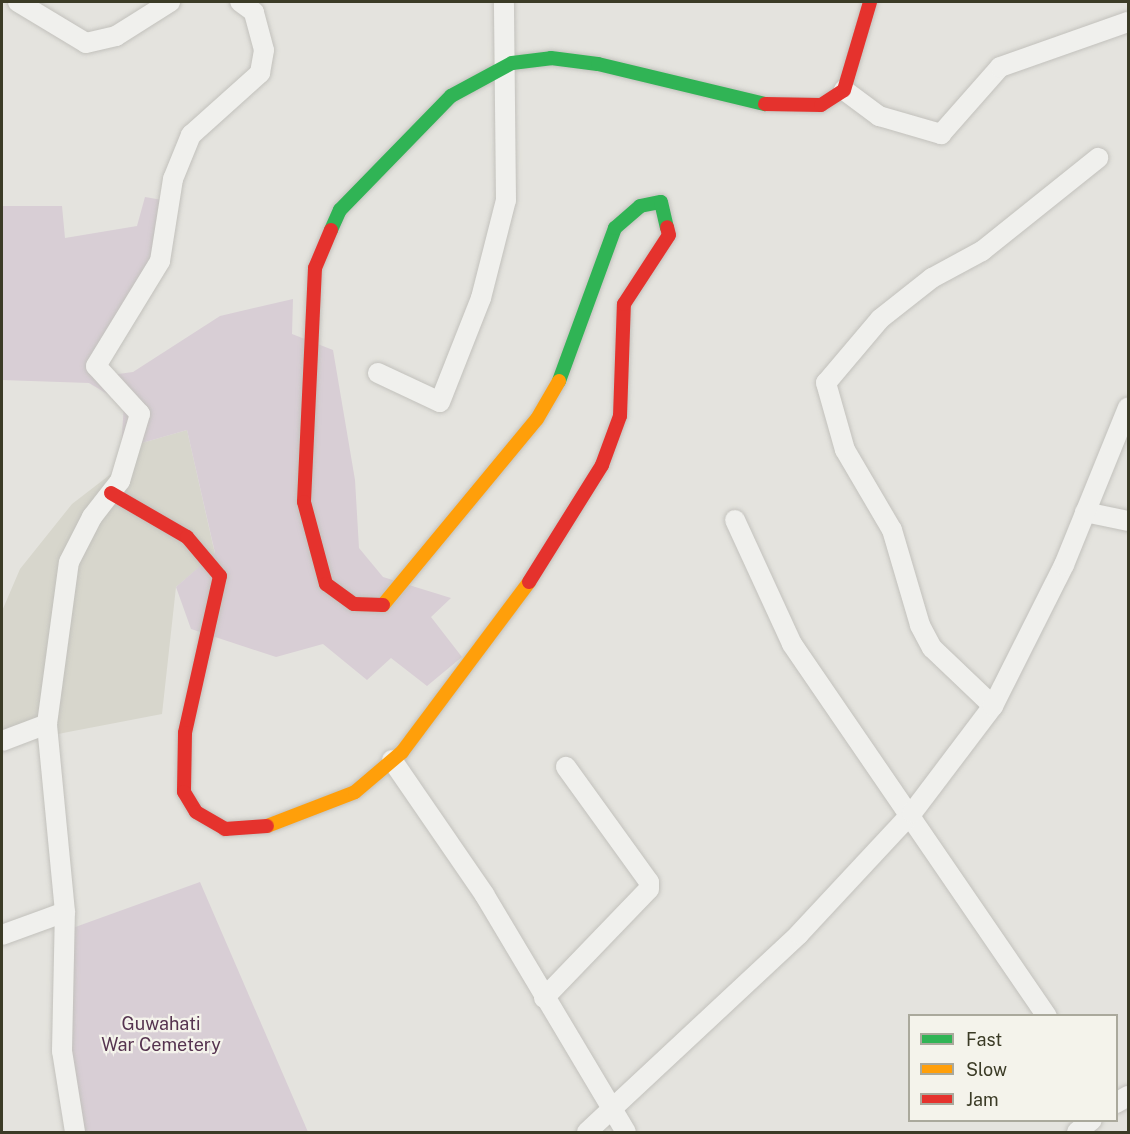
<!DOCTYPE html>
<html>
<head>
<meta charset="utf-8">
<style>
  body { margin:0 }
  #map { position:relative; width:1130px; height:1134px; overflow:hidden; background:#e4e3de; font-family:"Public Sans",sans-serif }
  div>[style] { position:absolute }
  .built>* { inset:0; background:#d7d6cc }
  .green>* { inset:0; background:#d8ced5 }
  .roads { filter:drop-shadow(0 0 2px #c2c1bc) drop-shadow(0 0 2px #c2c1bc) }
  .street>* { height:20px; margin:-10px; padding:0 10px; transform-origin:10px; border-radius:10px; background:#f0f0ed }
  .fast>* { height:14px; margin:-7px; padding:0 7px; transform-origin:7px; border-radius:7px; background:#30b455 }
  .slow>* { height:14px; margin:-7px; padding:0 7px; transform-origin:7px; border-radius:7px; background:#ff9f0a }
  .jam>* { height:14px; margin:-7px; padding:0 7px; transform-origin:7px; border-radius:7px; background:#e5322d }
  span { translate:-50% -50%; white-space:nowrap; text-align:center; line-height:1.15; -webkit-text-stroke:4.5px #f4f3eb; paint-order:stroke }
  .park-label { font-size:18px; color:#563450 }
  .frame { position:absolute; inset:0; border:3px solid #3b3b26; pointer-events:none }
  .legend { position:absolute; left:908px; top:1014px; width:210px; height:108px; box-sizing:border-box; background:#f4f3eb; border:2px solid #aaa99c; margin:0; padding:8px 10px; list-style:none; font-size:18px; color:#3b3b26 }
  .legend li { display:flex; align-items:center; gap:12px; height:30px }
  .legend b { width:30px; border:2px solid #aaa99c }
</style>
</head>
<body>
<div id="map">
  <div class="built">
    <i style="clip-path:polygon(187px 430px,215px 554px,176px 587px,162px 714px,37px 738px,2px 731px,2px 611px,20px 569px,72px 504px,120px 467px,121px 449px)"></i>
  </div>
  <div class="green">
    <i style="clip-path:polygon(145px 197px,162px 200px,155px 264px,121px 323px,104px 376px,133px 372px,220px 316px,293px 299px,292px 334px,333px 350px,355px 480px,359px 548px,383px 577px,451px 598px,431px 617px,462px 657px,427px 686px,391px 658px,367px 680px,323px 644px,276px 657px,191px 629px,176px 587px,215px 553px,187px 430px,121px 449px,124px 404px,89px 383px,2px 380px,2px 206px,62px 206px,65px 238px,137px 226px)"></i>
    <i style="clip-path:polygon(200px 882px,308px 1132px,75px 1132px,62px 1051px,67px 930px)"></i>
  </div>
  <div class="roads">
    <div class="street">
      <i style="left:18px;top:2px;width:79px;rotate:31.1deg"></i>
      <i style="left:86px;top:43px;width:31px;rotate:-13deg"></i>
      <i style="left:116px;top:36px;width:64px;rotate:-32.2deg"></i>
      <i style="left:844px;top:90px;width:44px;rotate:36.6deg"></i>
      <i style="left:879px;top:116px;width:65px;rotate:16.2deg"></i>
      <i style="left:941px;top:134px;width:89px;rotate:-48.6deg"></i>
      <i style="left:1000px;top:67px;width:136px;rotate:-19.4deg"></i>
      <i style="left:378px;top:373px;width:68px;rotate:25.1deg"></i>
      <i style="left:440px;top:402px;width:112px;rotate:-68.5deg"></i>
      <i style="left:481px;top:298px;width:101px;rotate:-75.7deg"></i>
      <i style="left:506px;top:200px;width:198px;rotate:-90.6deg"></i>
      <i style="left:1085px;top:512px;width:44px;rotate:11.8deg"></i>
      <i style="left:735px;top:520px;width:136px;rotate:65.3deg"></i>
      <i style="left:792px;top:644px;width:451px;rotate:55.6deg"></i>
      <i style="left:993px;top:706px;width:84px;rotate:-136.4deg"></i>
      <i style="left:932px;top:648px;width:26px;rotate:-118deg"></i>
      <i style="left:920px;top:625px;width:99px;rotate:-106.4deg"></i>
      <i style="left:892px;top:530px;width:93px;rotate:-120.4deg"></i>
      <i style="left:845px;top:450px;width:70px;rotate:-105.8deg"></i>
      <i style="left:826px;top:383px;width:84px;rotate:-49.8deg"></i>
      <i style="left:880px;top:319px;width:66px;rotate:-38.3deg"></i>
      <i style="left:932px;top:278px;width:57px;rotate:-28.4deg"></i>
      <i style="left:982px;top:251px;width:149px;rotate:-38.7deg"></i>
      <i style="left:2px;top:741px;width:48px;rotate:-20.7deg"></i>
      <i style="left:392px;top:760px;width:163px;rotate:55.5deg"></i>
      <i style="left:484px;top:894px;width:277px;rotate:59.2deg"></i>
      <i style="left:2px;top:935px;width:67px;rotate:-20.1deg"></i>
      <i style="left:544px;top:998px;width:151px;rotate:-46.1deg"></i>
      <i style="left:649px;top:889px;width:7px;rotate:-90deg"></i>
      <i style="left:649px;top:882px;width:142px;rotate:-125.8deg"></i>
      <i style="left:1116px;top:1103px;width:14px;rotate:-30deg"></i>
      <i style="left:75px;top:1132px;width:82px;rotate:-99.1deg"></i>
      <i style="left:62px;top:1051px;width:139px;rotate:-88.8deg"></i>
      <i style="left:65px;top:912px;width:189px;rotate:-95.5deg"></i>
      <i style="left:47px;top:724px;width:163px;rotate:-82.3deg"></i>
      <i style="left:69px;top:562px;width:51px;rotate:-62.9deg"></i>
      <i style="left:92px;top:517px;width:46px;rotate:-52.1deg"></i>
      <i style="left:120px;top:481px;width:70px;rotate:-73.4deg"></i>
      <i style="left:140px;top:414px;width:65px;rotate:-132.5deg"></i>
      <i style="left:96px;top:366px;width:123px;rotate:-58.6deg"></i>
      <i style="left:160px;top:261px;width:83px;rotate:-81deg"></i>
      <i style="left:173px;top:179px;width:48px;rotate:-67.8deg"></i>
      <i style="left:191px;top:135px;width:93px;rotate:-41.9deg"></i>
      <i style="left:260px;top:73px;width:23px;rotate:-80deg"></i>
      <i style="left:264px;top:50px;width:39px;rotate:-105deg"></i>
      <i style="left:254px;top:12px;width:17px;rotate:-144deg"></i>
      <i style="left:587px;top:1132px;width:290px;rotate:-43deg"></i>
      <i style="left:799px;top:934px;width:166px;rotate:-47deg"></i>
      <i style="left:912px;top:813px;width:134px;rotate:-52.9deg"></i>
      <i style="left:993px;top:706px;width:158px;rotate:-63.3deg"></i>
      <i style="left:1064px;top:565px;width:170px;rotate:-67.9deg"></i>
      <i style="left:1077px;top:1132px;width:19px;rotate:-39deg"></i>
    </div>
    <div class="fast">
      <i style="left:331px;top:230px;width:22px;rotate:-66deg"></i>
      <i style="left:340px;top:210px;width:159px;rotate:-45.8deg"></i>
      <i style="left:451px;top:96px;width:69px;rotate:-28.4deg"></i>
      <i style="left:512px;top:63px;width:39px;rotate:-7deg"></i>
      <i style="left:551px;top:58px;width:47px;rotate:7.3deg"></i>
      <i style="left:598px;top:64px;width:172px;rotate:13.5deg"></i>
      <i style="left:559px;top:381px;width:163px;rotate:-69.9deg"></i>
      <i style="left:615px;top:228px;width:33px;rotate:-41deg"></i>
      <i style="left:640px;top:206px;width:21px;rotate:-11deg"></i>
      <i style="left:661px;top:202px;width:26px;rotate:77deg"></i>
    </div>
    <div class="slow">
      <i style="left:383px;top:605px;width:241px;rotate:-50.4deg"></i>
      <i style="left:537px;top:419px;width:44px;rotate:-59.9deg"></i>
      <i style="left:267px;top:826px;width:94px;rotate:-21.1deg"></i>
      <i style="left:355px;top:792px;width:62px;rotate:-40.4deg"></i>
      <i style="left:402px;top:752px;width:212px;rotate:-53.2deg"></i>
    </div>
    <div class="jam">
      <i style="left:765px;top:104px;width:56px;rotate:1deg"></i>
      <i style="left:821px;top:105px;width:27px;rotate:-33deg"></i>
      <i style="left:844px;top:90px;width:92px;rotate:-73.5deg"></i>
      <i style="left:331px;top:230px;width:41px;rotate:112.8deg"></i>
      <i style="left:315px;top:268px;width:234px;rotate:92.7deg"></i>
      <i style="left:304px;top:502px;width:85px;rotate:75deg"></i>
      <i style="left:326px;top:584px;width:34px;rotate:36deg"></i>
      <i style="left:354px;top:604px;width:29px;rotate:2deg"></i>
      <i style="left:111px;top:493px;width:88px;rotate:30.1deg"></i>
      <i style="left:187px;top:537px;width:51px;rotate:49.8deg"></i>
      <i style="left:220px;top:576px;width:161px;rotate:102.6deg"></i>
      <i style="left:185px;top:733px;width:59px;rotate:91deg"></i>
      <i style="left:184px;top:792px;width:23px;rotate:59deg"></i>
      <i style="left:196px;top:812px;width:34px;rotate:30deg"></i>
      <i style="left:225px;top:829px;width:42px;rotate:-4.1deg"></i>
      <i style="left:529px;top:582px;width:138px;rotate:-58deg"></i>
      <i style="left:602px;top:465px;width:52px;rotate:-69.8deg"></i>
      <i style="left:620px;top:416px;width:112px;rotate:-88deg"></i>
      <i style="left:624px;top:304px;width:82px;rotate:-56.9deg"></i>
      <i style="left:669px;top:235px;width:8px;rotate:-104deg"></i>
    </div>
  </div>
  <div class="park-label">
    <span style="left:161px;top:1035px">Guwahati<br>War Cemetery</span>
  </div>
  <div class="frame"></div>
  <ul class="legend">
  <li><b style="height:8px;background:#30b455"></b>Fast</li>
  <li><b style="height:8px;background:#ff9f0a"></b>Slow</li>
  <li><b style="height:8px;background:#e5322d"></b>Jam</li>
  </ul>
</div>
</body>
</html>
